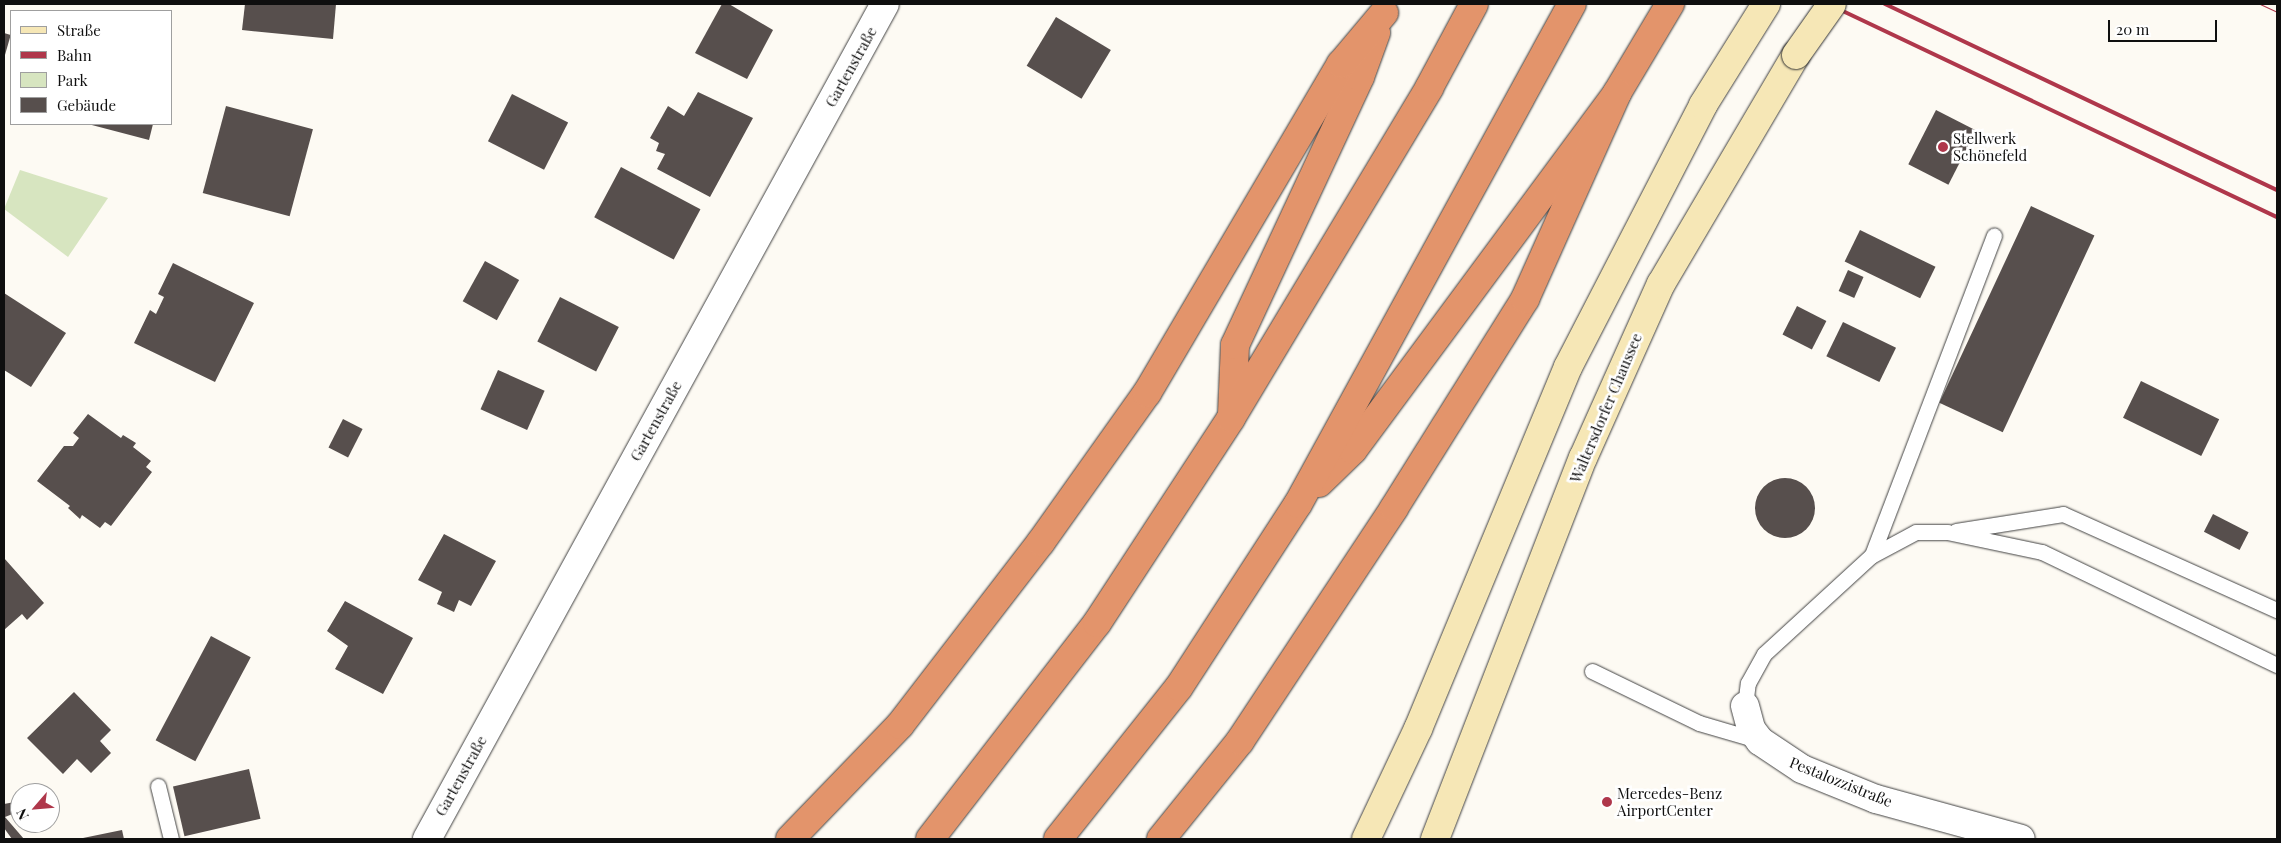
<!DOCTYPE html>
<html>
<head>
<meta charset="utf-8">
<style>
  body { margin:0 }
  #map { position:relative; width:2281px; height:843px; overflow:hidden; background:#fdfaf3; font-family:"Playfair Display",serif }
  div>[style] { position:absolute }
  .green>* { inset:0; background:#d7e5c0 }
  .building>* { inset:0; background:#574f4d; transform-origin:0 0 }
  .round { border-radius:50% }
  .roads { filter:drop-shadow(0 0 1px #424242) drop-shadow(0 0 1px #424242) }
  .lane>* { height:15px; margin:-7.5px; padding:0 7.5px; transform-origin:7.5px; border-radius:7.5px; background:#fff }
  .street>* { height:28px; margin:-14px; padding:0 14px; transform-origin:14px; border-radius:14px; background:#fff }
  .secondary>* { height:28px; margin:-14px; padding:0 14px; transform-origin:14px; border-radius:14px; background:#f6e7b6 }
  .highway>* { height:28px; margin:-14px; padding:0 14px; transform-origin:14px; border-radius:14px; background:#e3946b }
  .tram>* { height:1px; margin:-0.5px; padding:0 0.5px; transform-origin:0.5px; border-radius:0.5px; background:#af374b }
  .rail>* { height:4px; margin:-2px; padding:0 2px; transform-origin:2px; border-radius:2px; background:#af374b }
  .bridges { filter:drop-shadow(0 0 1px #313131) drop-shadow(0 0 1px #313131) }
  .secondary-bridge>* { height:28px; margin:-14px; padding:0 14px; transform-origin:14px; border-radius:14px; background:#f6e7b6 }
  .dots>* { width:14px; height:14px; translate:-50% -50%; box-sizing:border-box; border:2px solid #fff; border-radius:50% }
  span { translate:-50% -50%; white-space:nowrap; text-align:center; line-height:1.15; -webkit-text-stroke:5px #fff; paint-order:stroke }
  .street-label { font-size:15px; color:#0f0f0f }
  .poi-label { font-size:15px; color:#0f0f0f }
  .left { translate:0 -50%; text-align:left }
  .frame { position:absolute; inset:0; border:5px solid #0f0f0f; pointer-events:none }
  .legend { position:absolute; left:10px; top:10px; width:162px; height:115px; box-sizing:border-box; background:#fff; border:1px solid #9f9f9f; margin:0; padding:6px 9px; list-style:none; font-size:15px; color:#0f0f0f }
  .legend li { display:flex; align-items:center; gap:10px; height:25px }
  .legend b { width:25px; border:1px solid #9f9f9f }
  .north { position:absolute; left:10px; top:783px; width:50px; height:50px; box-sizing:border-box; background:#fff; border:1px solid #9f9f9f; border-radius:50%; rotate:243deg; font-size:14px; font-weight:700; line-height:20px; text-align:center; color:#0f0f0f }
  .north::after { content:''; display:block; margin:auto; width:18px; height:22px; background:#af374b; clip-path:polygon(50% 0,100% 100%,50% 72%,0 100%) }
  .scale { position:absolute; left:2108px; top:20px; width:109px; height:22px; box-sizing:border-box; border:2px solid #0f0f0f; border-top:0; padding-left:6px; font-size:15px; line-height:18px; white-space:nowrap; color:#0f0f0f; -webkit-text-stroke:4px #fff; paint-order:stroke }
</style>
</head>
<body>
<div id="map">
  <div class="green">
    <i style="clip-path:polygon(20px 170px,108px 198px,68px 257px,4px 209px)"></i>
  </div>
  <div class="building">
    <i style="clip-path:polygon(245px 4px,336px 4px,333px 39px,242px 30px)"></i>
    <i style="clip-path:polygon(722px 4px,729px 4px,773px 30px,747px 79px,695px 53px)"></i>
    <i style="left:1056px;top:17px;width:64px;height:57px;rotate:31deg"></i>
    <i style="left:4px;top:33px;width:7px;height:70px;rotate:16deg"></i>
    <i style="clip-path:polygon(698px 92px,753px 118px,710px 197px,657px 169px,665px 154px,656px 151px,659px 143px,650px 138px,668px 106px,684px 116px)"></i>
    <i style="left:512px;top:94px;width:63px;height:53px;rotate:27deg"></i>
    <i style="left:226px;top:106px;width:90px;height:90px;rotate:15deg"></i>
    <i style="left:1936px;top:110px;width:45px;height:61px;rotate:27deg"></i>
    <i style="clip-path:polygon(88px 124px,153px 124px,149px 140px)"></i>
    <i style="left:621px;top:167px;width:90px;height:57px;rotate:28deg"></i>
    <i style="left:2031px;top:206px;width:70px;height:217px;rotate:25deg"></i>
    <i style="left:1860px;top:230px;width:84px;height:35px;rotate:26deg"></i>
    <i style="left:485px;top:261px;width:39px;height:46px;rotate:29deg"></i>
    <i style="clip-path:polygon(173px 263px,254px 303px,215px 382px,134px 343px,150px 310px,156px 314px,164px 297px,158px 294px)"></i>
    <i style="left:1848px;top:270px;width:17px;height:23px;rotate:24deg"></i>
    <i style="clip-path:polygon(4px 293px,66px 333px,31px 387px,4px 370px)"></i>
    <i style="left:560px;top:297px;width:66px;height:50px;rotate:27deg"></i>
    <i style="left:1797px;top:306px;width:33px;height:32px;rotate:27deg"></i>
    <i style="left:1843px;top:322px;width:59px;height:38px;rotate:26deg"></i>
    <i style="left:498px;top:370px;width:51px;height:43px;rotate:24deg"></i>
    <i style="left:2141px;top:381px;width:87px;height:41px;rotate:26deg"></i>
    <i style="clip-path:polygon(88px 414px,121px 438px,123px 435px,136px 443px,133px 447px,151px 461px,146px 467px,152px 472px,111px 526px,105px 522px,100px 528px,82px 515px,80px 519px,68px 508px,70px 506px,37px 481px,64px 446px,73px 446px,79px 438px,73px 433px)"></i>
    <i style="left:343px;top:419px;width:22px;height:32px;rotate:27deg"></i>
    <i class="round" style="left:1755px;top:478px;width:60px;height:60px"></i>
    <i style="left:2213px;top:514px;width:40px;height:20px;rotate:27deg"></i>
    <i style="clip-path:polygon(444px 534px,496px 561px,471px 606px,459px 600px,454px 612px,437px 604px,442px 592px,418px 580px)"></i>
    <i style="clip-path:polygon(4px 558px,44px 603px,27px 620px,22px 614px,4px 630px)"></i>
    <i style="clip-path:polygon(345px 601px,413px 638px,383px 694px,335px 669px,348px 646px,327px 631px)"></i>
    <i style="left:211px;top:636px;width:45px;height:118px;rotate:28deg"></i>
    <i style="clip-path:polygon(74px 692px,111px 730px,100px 741px,111px 753px,91px 773px,77px 759px,63px 774px,27px 738px)"></i>
    <i style="left:249px;top:769px;width:51px;height:78px;rotate:77deg"></i>
    <i style="clip-path:polygon(20px 801px,20px 811px,5px 817px,24px 839px,12px 839px,4px 828px,4px 804px)"></i>
    <i style="clip-path:polygon(122px 830px,124px 839px,84px 839px,83px 838px)"></i>
  </div>
  <div class="roads">
    <div class="lane">
      <i style="left:1956px;top:531px;width:108px;rotate:-9deg"></i>
      <i style="left:2063px;top:514px;width:235px;rotate:24.2deg"></i>
      <i style="left:1872px;top:555px;width:342px;rotate:-69.1deg"></i>
      <i style="left:1592px;top:671px;width:119px;rotate:25.9deg"></i>
      <i style="left:1699px;top:723px;width:60px;rotate:16.3deg"></i>
      <i style="left:1745px;top:706px;width:23px;rotate:-83deg"></i>
      <i style="left:1748px;top:683px;width:33px;rotate:-61deg"></i>
      <i style="left:1764px;top:654px;width:145px;rotate:-42.5deg"></i>
      <i style="left:1871px;top:556px;width:51px;rotate:-28.1deg"></i>
      <i style="left:1916px;top:532px;width:31px"></i>
      <i style="left:1947px;top:532px;width:97px;rotate:11.9deg"></i>
      <i style="left:2042px;top:552px;width:261px;rotate:25.7deg"></i>
      <i style="left:158px;top:786px;width:55px;rotate:76.2deg"></i>
    </div>
    <div class="street">
      <i style="left:1745px;top:706px;width:24px;rotate:75deg"></i>
      <i style="left:1751px;top:729px;width:15px;rotate:53deg"></i>
      <i style="left:1760px;top:741px;width:50px;rotate:33.7deg"></i>
      <i style="left:1802px;top:769px;width:80px;rotate:22.1deg"></i>
      <i style="left:1876px;top:799px;width:150px;rotate:15.4deg"></i>
      <i style="left:427px;top:839px;width:952px;rotate:-61.26deg"></i>
    </div>
    <div class="secondary">
      <i style="left:1366px;top:839px;width:122px;rotate:-64.7deg"></i>
      <i style="left:1418px;top:729px;width:392px;rotate:-67.5deg"></i>
      <i style="left:1568px;top:367px;width:295px;rotate:-62.7deg"></i>
      <i style="left:1703px;top:105px;width:119px;rotate:-58deg"></i>
      <i style="left:1435px;top:839px;width:409px;rotate:-68.8deg"></i>
      <i style="left:1583px;top:458px;width:191px;rotate:-65.9deg"></i>
      <i style="left:1661px;top:284px;width:266px;rotate:-59.5deg"></i>
    </div>
    <div class="highway">
      <i style="left:1232px;top:414px;width:69px;rotate:-87.5deg"></i>
      <i style="left:1235px;top:345px;width:296px;rotate:-65deg"></i>
      <i style="left:1360px;top:77px;width:47px;rotate:-70deg"></i>
      <i style="left:1319px;top:483px;width:47px;rotate:-44.1deg"></i>
      <i style="left:1353px;top:450px;width:444px;rotate:-53.5deg"></i>
      <i style="left:1617px;top:93px;width:104px;rotate:-59.2deg"></i>
      <i style="left:790px;top:839px;width:158px;rotate:-46deg"></i>
      <i style="left:900px;top:725px;width:231px;rotate:-52.4deg"></i>
      <i style="left:1041px;top:542px;width:183px;rotate:-54.6deg"></i>
      <i style="left:1147px;top:393px;width:382px;rotate:-59.5deg"></i>
      <i style="left:1341px;top:64px;width:67px;rotate:-49.9deg"></i>
      <i style="left:930px;top:839px;width:273px;rotate:-52.3deg"></i>
      <i style="left:1097px;top:623px;width:245px;rotate:-56.8deg"></i>
      <i style="left:1231px;top:418px;width:385px;rotate:-59deg"></i>
      <i style="left:1429px;top:88px;width:95px;rotate:-61.8deg"></i>
      <i style="left:1058px;top:839px;width:194px;rotate:-51.5deg"></i>
      <i style="left:1179px;top:687px;width:218px;rotate:-57deg"></i>
      <i style="left:1298px;top:504px;width:570px;rotate:-61.28deg"></i>
      <i style="left:1161px;top:839px;width:126px;rotate:-51.1deg"></i>
      <i style="left:1240px;top:741px;width:279px;rotate:-56.5deg"></i>
      <i style="left:1394px;top:508px;width:247px;rotate:-57.9deg"></i>
      <i style="left:1525px;top:299px;width:226px;rotate:-65.9deg"></i>
    </div>
  </div>
  <div class="tram">
    <i style="left:2260px;top:4px;width:19px;rotate:25deg"></i>
  </div>
  <div class="rail">
    <i style="left:1828px;top:4px;width:497px;rotate:25.4deg"></i>
    <i style="left:1885px;top:4px;width:434px;rotate:25.4deg"></i>
  </div>
  <div class="bridges">
    <div class="secondary-bridge">
      <i style="left:1796px;top:55px;width:62px;rotate:-54.8deg"></i>
    </div>
  </div>
  <div class="dots">
    <i style="left:1943px;top:147px;background:#af374b"></i>
    <i style="left:1607px;top:802px;background:#af374b"></i>
  </div>
  <div class="street-label">
    <span style="left:851px;top:67px;rotate:-61deg">Gartenstraße</span>
    <span style="left:1606px;top:408px;rotate:-67deg">Waltersdorfer Chaussee</span>
    <span style="left:656px;top:421px;rotate:-61deg">Gartenstraße</span>
    <span style="left:461px;top:776px;rotate:-61deg">Gartenstraße</span>
    <span style="left:1841px;top:782px;rotate:22deg">Pestalozzistraße</span>
  </div>
  <div class="poi-label">
    <span class="left" style="left:1953px;top:147px">Stellwerk<br>Schönefeld</span>
    <span class="left" style="left:1617px;top:802px">Mercedes-Benz<br>AirportCenter</span>
  </div>
  <div class="frame"></div>
  <ul class="legend">
  <li><b style="height:6px;background:#f6e7b6"></b>Straße</li>
  <li><b style="height:6px;background:#af374b"></b>Bahn</li>
  <li><b style="height:14px;background:#d7e5c0"></b>Park</li>
  <li><b style="height:14px;background:#574f4d"></b>Gebäude</li>
  </ul>
  <div class="north">N</div>
  <div class="scale">20 m</div>
</div>
</body>
</html>
